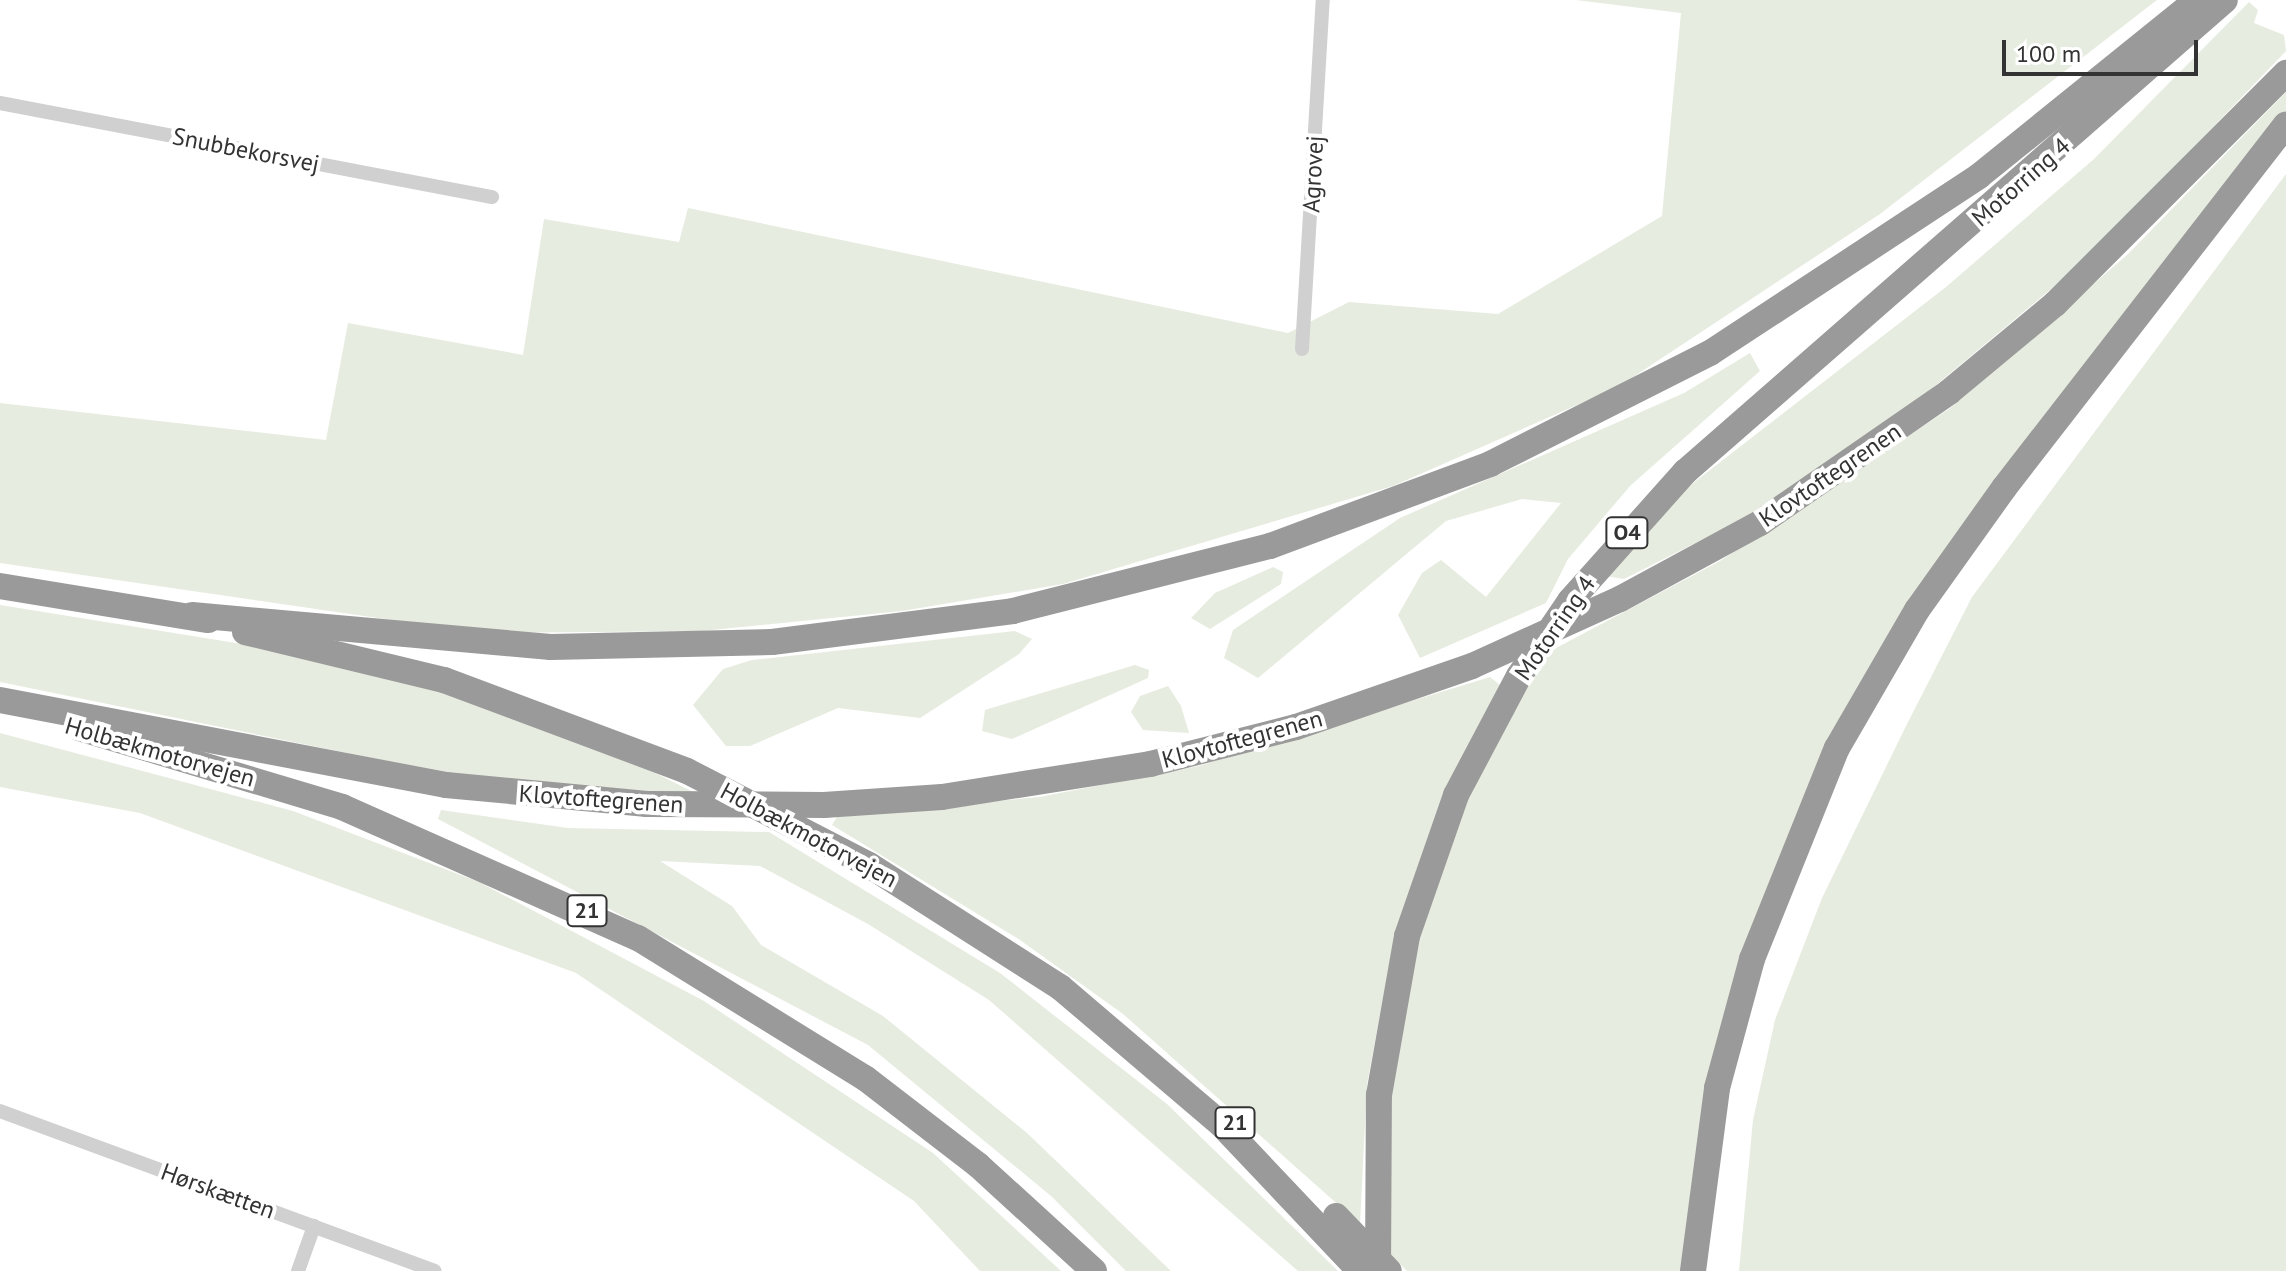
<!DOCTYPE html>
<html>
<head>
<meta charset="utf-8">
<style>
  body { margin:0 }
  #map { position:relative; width:2286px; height:1271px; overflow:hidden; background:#fff; font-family:"PT Sans",sans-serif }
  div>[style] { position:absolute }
  .green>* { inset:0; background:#e6ecdf }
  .street>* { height:14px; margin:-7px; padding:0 7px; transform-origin:7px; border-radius:7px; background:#d0d0d0 }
  .highway>* { height:26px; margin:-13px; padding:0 13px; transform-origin:13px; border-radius:13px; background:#9a9a9a }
  .highway-bridge>* { height:26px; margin:-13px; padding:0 13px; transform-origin:13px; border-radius:13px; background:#9a9a9a }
  span { translate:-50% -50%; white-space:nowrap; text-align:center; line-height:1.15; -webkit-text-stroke:8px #fff; paint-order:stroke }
  .shield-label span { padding:2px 6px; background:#fff; border:2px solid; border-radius:6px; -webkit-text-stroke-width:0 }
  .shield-label { font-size:22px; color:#333; font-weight:700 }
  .street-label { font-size:24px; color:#333 }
  .scale { position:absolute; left:2002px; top:40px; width:196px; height:36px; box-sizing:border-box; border:4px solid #333; border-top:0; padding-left:10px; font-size:24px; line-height:28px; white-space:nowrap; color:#333; -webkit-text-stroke:6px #fff; paint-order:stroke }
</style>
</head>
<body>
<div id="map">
  <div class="green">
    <i style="clip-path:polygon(1576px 0,2157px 0,1880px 214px,1618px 387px,1393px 486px,1063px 584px,902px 611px,702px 631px,481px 633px,0 563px,0 403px,326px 440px,348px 323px,523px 355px,544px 219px,679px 242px,688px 208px,1288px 333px,1349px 302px,1498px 314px,1662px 216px,1681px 13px)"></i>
    <i style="clip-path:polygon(2249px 2px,2258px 10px,2254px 23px,2284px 35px,2286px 51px,2086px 260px,1875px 436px,1771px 505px,1624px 579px,1605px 576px,1661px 508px,1946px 287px,2094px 159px)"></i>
    <i style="clip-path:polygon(2286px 92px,2286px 113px,2022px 452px,1778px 861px,1682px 1271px,1407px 1271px,1383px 1247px,1382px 1170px,1404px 983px,1464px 798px,1541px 656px,1720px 561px,1949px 409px,2128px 254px)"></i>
    <i style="clip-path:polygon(2286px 174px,2286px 1271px,1739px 1271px,1753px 1120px,1775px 1020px,1822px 898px,1906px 726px,1972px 597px)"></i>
    <i style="clip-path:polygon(1750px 353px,1760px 371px,1630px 486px,1568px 559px,1546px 603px,1420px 658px,1398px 615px,1422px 573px,1441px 560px,1486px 597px,1561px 503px,1522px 499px,1446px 521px,1258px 678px,1224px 658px,1233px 630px,1400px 518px,1684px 393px)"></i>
    <i style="clip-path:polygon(1273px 567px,1283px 572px,1281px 584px,1210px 629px,1191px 618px,1215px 593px)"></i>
    <i style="clip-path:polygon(0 605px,267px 648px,449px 694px,614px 752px,699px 795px,460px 776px,0 682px)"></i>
    <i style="clip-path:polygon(1015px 631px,1032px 639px,1019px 654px,920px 718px,838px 708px,750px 746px,726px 746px,693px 705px,723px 669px,752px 660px)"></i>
    <i style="clip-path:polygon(1135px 665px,1149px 670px,1148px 678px,1012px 739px,982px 731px,985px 710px)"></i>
    <i style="clip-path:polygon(1490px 677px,1500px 685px,1436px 815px,1393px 945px,1367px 1084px,1360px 1224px,1123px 1014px,1020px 940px,832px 825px,837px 817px,1039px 797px,1199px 766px)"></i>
    <i style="clip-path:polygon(1168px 686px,1181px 706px,1189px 733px,1143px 730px,1131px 712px,1140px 696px)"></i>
    <i style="clip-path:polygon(0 733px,293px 811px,479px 882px,704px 1001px,933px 1153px,1061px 1271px,980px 1271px,914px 1201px,576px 973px,140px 813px,0 787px)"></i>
    <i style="clip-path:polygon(441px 810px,568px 828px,769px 832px,1000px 973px,1167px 1104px,1338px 1271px,1298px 1271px,989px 1000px,868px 924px,760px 866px,660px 861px,732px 906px,761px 945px,883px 1016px,1027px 1133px,1171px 1271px,1126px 1271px,1051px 1196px,868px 1045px,438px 819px)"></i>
  </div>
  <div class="street">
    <i style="left:0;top:103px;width:501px;rotate:10.82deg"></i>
    <i style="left:1302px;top:349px;width:350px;rotate:-86.6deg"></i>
    <i style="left:0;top:1111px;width:463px;rotate:20.2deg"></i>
    <i style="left:298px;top:1271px;width:48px;rotate:-70.4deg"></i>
  </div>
  <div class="highway">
    <i style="left:0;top:586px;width:211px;rotate:9.3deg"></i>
    <i style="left:1620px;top:599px;width:159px;rotate:-28.5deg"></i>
    <i style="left:1760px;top:523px;width:230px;rotate:-34.7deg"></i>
    <i style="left:1949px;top:392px;width:138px;rotate:-39.7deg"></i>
    <i style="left:2055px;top:304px;width:327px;rotate:-45deg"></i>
    <i style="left:192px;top:615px;width:360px;rotate:5.1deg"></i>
    <i style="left:551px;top:647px;width:221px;rotate:-1.3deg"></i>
    <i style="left:772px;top:642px;width:243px;rotate:-7.3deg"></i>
    <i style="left:1013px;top:611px;width:265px;rotate:-14.2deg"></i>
    <i style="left:1270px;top:546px;width:235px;rotate:-20.4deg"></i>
    <i style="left:1490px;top:464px;width:246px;rotate:-26.8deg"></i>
    <i style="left:1710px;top:353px;width:322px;rotate:-33.3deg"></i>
    <i style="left:1979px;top:176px;width:280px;rotate:-38.9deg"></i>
    <i style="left:245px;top:632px;width:205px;rotate:13.6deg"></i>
    <i style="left:444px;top:680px;width:259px;rotate:20.5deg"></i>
    <i style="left:0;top:700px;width:454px;rotate:10.8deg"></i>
    <i style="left:446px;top:785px;width:202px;rotate:5.4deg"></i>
    <i style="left:647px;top:804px;width:177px;rotate:0.3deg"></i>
    <i style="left:824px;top:805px;width:118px;rotate:-3.9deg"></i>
    <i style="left:942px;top:797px;width:211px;rotate:-9deg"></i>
    <i style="left:1150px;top:764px;width:151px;rotate:-14.2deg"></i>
    <i style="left:1296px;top:727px;width:186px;rotate:-19.1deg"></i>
    <i style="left:79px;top:728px;width:275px;rotate:16.7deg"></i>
    <i style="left:342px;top:807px;width:324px;rotate:23.9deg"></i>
    <i style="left:638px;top:938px;width:267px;rotate:31.7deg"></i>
    <i style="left:865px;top:1078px;width:143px;rotate:37.6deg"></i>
    <i style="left:978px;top:1165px;width:157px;rotate:42.4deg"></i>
    <i style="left:869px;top:865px;width:227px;rotate:32.6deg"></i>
    <i style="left:1060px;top:987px;width:211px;rotate:40.4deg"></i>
    <i style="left:1221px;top:1124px;width:202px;rotate:46.6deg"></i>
    <i style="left:1378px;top:1271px;width:176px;rotate:-89.7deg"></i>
    <i style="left:1379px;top:1095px;width:161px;rotate:-80deg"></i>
    <i style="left:1407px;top:936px;width:149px;rotate:-70.8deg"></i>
    <i style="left:1456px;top:795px;width:135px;rotate:-62.1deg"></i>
    <i style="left:1519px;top:676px;width:91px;rotate:-55.8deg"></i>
    <i style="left:1570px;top:601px;width:173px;rotate:-48.3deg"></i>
    <i style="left:1685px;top:472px;width:717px;rotate:-41.16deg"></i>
    <i style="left:1693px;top:1271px;width:185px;rotate:-82.5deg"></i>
    <i style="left:1717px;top:1088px;width:134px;rotate:-74.8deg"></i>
    <i style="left:1752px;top:959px;width:227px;rotate:-68.1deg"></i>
    <i style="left:1837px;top:748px;width:160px;rotate:-59.9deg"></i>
    <i style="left:1917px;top:610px;width:150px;rotate:-54.5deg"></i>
    <i style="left:2004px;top:488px;width:460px;rotate:-52.2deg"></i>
  </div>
  <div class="highway-bridge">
    <i style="left:1472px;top:666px;width:162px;rotate:-24.4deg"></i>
    <i style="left:687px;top:771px;width:205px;rotate:27.3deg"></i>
    <i style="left:1336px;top:1216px;width:76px;rotate:46.1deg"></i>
  </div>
  <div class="shield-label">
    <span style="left:1627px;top:533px">O4</span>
    <span style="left:587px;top:911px">21</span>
    <span style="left:1235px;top:1123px">21</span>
  </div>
  <div class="street-label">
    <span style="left:246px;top:150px;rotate:11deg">Snubbekorsvej</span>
    <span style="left:1313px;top:174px;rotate:-87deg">Agrovej</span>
    <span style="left:2021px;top:182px;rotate:-41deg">Motorring 4</span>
    <span style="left:1830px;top:475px;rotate:-34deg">Klovtoftegrenen</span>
    <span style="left:1555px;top:628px;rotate:-55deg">Motorring 4</span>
    <span style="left:1242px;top:739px;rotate:-15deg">Klovtoftegrenen</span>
    <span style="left:160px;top:752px;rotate:16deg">Holbækmotorvejen</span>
    <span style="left:601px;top:799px;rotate:4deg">Klovtoftegrenen</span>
    <span style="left:809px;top:835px;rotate:28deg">Holbækmotorvejen</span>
    <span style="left:218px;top:1191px;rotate:20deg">Hørskætten</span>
  </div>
  <div class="scale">100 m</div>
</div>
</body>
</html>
